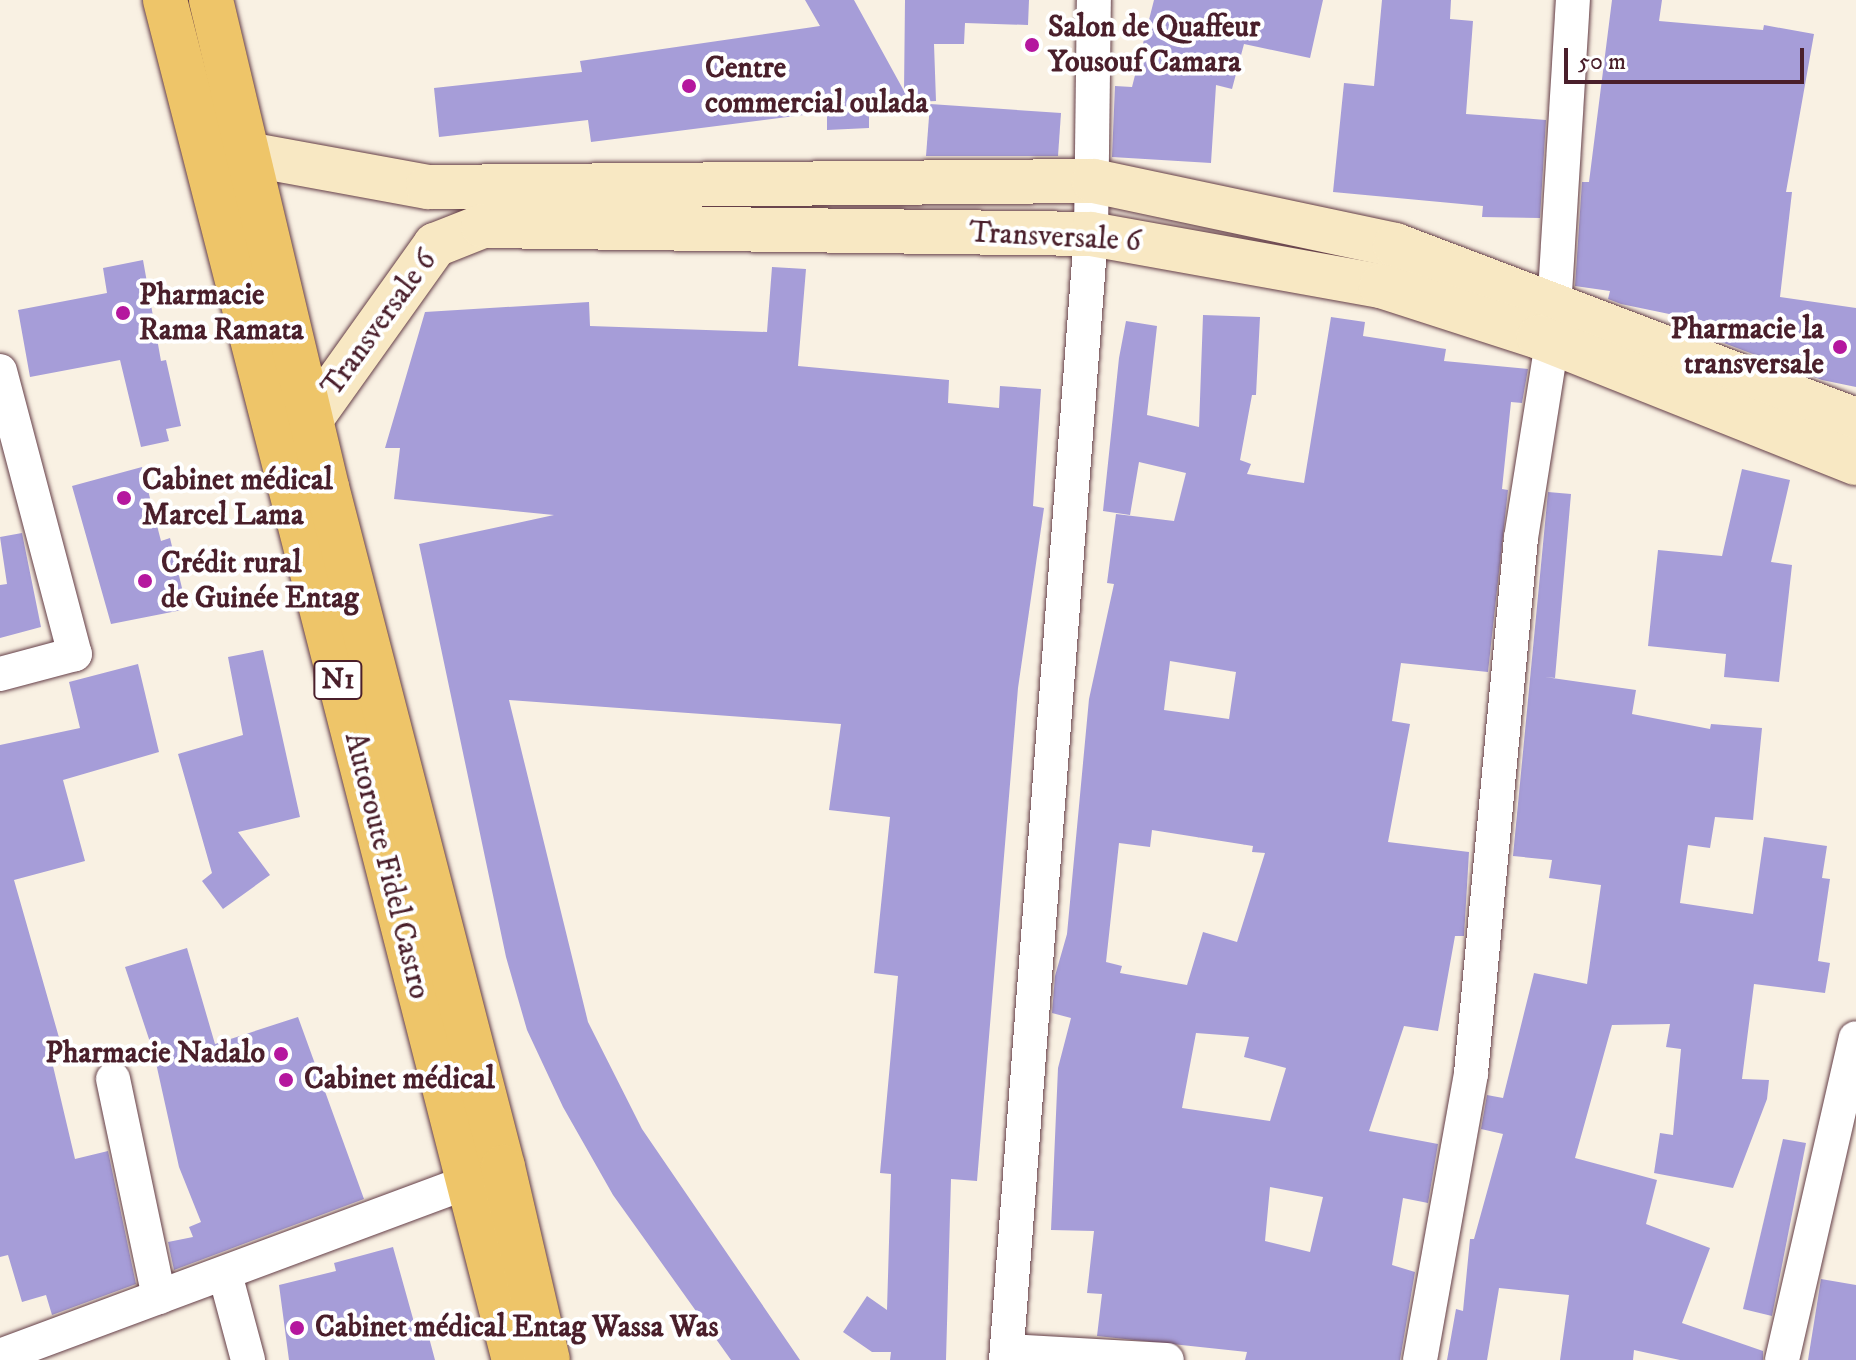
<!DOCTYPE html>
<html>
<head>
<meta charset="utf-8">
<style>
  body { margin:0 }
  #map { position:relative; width:1856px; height:1360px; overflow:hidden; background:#f9f1e3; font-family:"IM FELL DW Pica",serif }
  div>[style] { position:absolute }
  .building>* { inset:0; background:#a69dd8 }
  .roads { filter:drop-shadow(0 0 2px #643e47) drop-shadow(0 0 2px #643e47) }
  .minor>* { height:34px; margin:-17px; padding:0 17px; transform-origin:17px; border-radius:17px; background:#fff }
  .secondary>* { height:44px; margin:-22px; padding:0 22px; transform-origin:22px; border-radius:22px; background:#f8e8c3 }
  .trunk>* { height:44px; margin:-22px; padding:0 22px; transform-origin:22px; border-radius:22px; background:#eec569 }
  .dots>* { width:22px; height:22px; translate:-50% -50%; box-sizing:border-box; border:4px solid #fff; border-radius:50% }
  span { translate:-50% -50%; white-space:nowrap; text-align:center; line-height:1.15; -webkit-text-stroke:8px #fff; paint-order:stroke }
  .shield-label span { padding:2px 6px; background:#fff; border:2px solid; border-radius:6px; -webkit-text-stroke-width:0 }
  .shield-label { font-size:28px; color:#4a1f2b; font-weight:700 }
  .poi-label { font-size:30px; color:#4a1f2b; font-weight:700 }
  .left { translate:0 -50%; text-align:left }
  .right { translate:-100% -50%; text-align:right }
  .street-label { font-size:30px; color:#4a1f2b }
  .scale { position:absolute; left:1564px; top:48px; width:240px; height:36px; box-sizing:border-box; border:4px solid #4a1f2b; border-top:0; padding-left:10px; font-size:24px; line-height:28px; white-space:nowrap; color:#4a1f2b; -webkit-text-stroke:6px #fff; paint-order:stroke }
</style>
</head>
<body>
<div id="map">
  <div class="building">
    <i style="clip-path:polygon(805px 0,854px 0,904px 91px,905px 0,1029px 0,1028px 25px,965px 23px,964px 44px,934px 44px,936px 101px,869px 104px,869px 128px,827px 130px,827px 112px,591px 142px,588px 120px,439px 137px,434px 88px,582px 72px,580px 61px,820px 26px)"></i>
    <i style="clip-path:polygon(1154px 0,1323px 0,1310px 58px,1244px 44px,1232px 89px,1216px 85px,1211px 163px,1112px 157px,1115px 86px,1132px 87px)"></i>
    <i style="clip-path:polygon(1382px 0,1451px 0,1450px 19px,1473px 21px,1466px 114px,1546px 120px,1540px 218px,1482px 217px,1483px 206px,1333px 192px,1344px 83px,1374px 86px)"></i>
    <i style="clip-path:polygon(1612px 0,1662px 0,1659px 21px,1763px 30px,1764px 25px,1814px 34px,1786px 192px,1792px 192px,1780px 297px,1856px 308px,1856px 387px,1822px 380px,1721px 342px,1727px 326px,1621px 304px,1608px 299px,1610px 291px,1575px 286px,1582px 182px,1589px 182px)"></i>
    <i style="clip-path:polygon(930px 104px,1061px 113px,1058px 156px,926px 156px)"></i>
    <i style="clip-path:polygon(143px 260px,161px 361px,166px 360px,181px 426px,166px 429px,169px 441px,141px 447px,120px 360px,30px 377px,18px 310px,107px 293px,103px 268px)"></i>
    <i style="clip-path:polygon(772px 267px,806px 269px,798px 366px,949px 380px,948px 403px,999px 408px,1000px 386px,1041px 389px,1033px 506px,1044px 508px,1018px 688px,977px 1181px,951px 1179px,946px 1360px,890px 1360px,891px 1352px,872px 1352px,843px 1332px,867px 1296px,887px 1310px,891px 1174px,880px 1173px,898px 976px,874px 973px,890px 817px,829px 810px,841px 724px,509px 700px,588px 1022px,642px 1129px,800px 1360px,731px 1360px,613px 1195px,563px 1107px,527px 1030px,506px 957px,419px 544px,554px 515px,394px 499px,400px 448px,385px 448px,425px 312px,589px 302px,590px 326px,767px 332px)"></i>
    <i style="clip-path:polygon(evenodd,1203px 315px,1260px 317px,1256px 395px,1252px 395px,1240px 460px,1251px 464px,1247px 474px,1304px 483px,1331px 317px,1365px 322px,1363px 336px,1446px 349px,1444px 361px,1528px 369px,1522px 403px,1511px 402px,1502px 489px,1508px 490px,1488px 672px,1401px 663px,1392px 721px,1410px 724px,1388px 842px,1469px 852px,1464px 936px,1455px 936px,1438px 1031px,1404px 1026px,1369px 1131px,1438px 1144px,1428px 1203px,1403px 1198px,1392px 1265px,1415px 1272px,1400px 1360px,1245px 1360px,1247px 1352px,1097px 1336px,1102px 1294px,1087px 1293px,1094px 1231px,1051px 1230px,1058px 1068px,1071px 1018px,1052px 1013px,1055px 976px,1067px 934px,1089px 699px,1114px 584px,1107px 583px,1116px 514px,1174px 521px,1186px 473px,1139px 462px,1130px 515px,1103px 511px,1119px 358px,1126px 321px,1157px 326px,1147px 415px,1199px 427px,1203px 315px,1170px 661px,1236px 672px,1229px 719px,1164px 710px,1170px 661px,1203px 315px,1152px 830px,1253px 846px,1252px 852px,1265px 853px,1237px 942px,1203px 932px,1187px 985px,1120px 973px,1122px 966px,1106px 962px,1119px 843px,1150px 847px,1152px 830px,1203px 315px,1196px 1033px,1249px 1037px,1244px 1057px,1286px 1068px,1270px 1121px,1182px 1108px,1196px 1033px,1203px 315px,1270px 1187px,1323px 1197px,1310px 1252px,1265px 1241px,1270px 1187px)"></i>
    <i style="clip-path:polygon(142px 467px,161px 541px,170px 538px,187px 609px,111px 624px,72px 486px)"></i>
    <i style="clip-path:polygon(1742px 469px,1790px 480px,1771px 562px,1792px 565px,1779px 682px,1724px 677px,1726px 654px,1648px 646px,1658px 550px,1722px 556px)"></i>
    <i style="clip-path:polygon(1548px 492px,1571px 494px,1555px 678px,1545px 677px,1636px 690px,1632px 714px,1710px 729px,1711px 724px,1762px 728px,1753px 820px,1715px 817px,1710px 848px,1688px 845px,1680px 903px,1753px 914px,1764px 837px,1827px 846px,1822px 878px,1830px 879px,1818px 961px,1830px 963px,1825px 993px,1754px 984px,1742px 1079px,1769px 1080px,1767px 1099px,1733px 1188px,1654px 1173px,1660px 1133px,1673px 1135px,1681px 1049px,1666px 1047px,1670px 1024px,1612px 1025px,1575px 1158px,1657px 1180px,1646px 1224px,1710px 1248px,1682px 1323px,1763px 1351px,1763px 1360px,1680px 1360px,1634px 1350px,1633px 1360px,1560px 1360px,1569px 1295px,1499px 1288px,1487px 1360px,1447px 1360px,1456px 1309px,1463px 1311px,1470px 1239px,1474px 1239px,1503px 1134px,1481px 1129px,1487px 1095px,1503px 1098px,1534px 973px,1587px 984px,1601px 885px,1549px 878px,1552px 860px,1513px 856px)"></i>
    <i style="clip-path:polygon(22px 533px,41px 627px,0 638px,0 585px,7px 584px,0 537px)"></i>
    <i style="clip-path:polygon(263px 650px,300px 817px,238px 832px,270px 875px,223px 909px,202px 881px,212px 873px,178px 754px,243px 735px,228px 657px)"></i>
    <i style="clip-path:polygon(138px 664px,159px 752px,63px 780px,85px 861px,14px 880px,66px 1062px,53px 1066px,75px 1159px,108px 1151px,136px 1284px,52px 1315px,46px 1295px,22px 1302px,8px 1255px,0 1257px,0 745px,80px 728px,69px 682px)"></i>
    <i style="clip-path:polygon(187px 948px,215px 1044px,298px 1017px,364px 1199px,174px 1270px,168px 1242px,193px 1237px,189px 1227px,201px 1222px,179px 1167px,154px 1054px,125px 967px)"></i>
    <i style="clip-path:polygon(1783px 1139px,1806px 1143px,1772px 1316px,1743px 1309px)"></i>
    <i style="clip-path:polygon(393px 1247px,417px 1333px,427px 1330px,435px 1360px,289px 1360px,279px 1285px,336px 1271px,334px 1263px)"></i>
    <i style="clip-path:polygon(1821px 1279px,1856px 1285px,1856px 1360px,1808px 1360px)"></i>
  </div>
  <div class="roads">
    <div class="minor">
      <i style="left:0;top:371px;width:293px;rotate:75.2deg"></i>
      <i style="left:75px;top:654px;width:78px;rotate:165.1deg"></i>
      <i style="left:113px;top:1079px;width:223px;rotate:78.1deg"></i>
      <i style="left:225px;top:1274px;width:89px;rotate:75deg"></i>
      <i style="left:1007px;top:1351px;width:160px;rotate:3.2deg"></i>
      <i style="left:0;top:1356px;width:498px;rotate:-20.4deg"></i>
      <i style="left:1006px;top:1360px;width:1129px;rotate:-85.68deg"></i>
      <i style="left:1091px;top:234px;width:234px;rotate:-89.3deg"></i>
      <i style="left:1420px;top:1360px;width:291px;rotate:-79.9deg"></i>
      <i style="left:1471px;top:1073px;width:537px;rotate:-84.66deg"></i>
      <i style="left:1521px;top:538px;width:198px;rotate:-81deg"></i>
      <i style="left:1552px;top:342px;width:343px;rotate:-86.5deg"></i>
      <i style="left:1782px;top:1360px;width:330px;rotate:-77.1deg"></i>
    </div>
    <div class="secondary">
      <i style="left:248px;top:154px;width:183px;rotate:10.4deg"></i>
      <i style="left:428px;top:187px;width:666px;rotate:-0.52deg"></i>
      <i style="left:1094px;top:181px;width:308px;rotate:12deg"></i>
      <i style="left:1395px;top:245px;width:493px;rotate:20.8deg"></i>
      <i style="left:311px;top:419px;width:214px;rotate:-54.5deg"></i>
      <i style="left:435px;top:245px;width:52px;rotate:-21.6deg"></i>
      <i style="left:483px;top:226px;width:608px;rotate:0.75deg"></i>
      <i style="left:1091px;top:234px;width:295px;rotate:10.2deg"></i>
      <i style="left:1381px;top:286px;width:166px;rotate:17.9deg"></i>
      <i style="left:1539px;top:337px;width:341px;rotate:21.7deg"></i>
    </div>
    <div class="trunk">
      <i style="left:165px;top:0;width:1404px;rotate:75.61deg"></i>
      <i style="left:211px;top:0;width:501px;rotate:76.6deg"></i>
      <i style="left:327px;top:487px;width:702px;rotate:75.49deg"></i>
      <i style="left:503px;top:1167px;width:198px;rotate:76.9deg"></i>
    </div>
  </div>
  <div class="dots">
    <i style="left:1032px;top:45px;background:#b5179e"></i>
    <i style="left:689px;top:86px;background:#b5179e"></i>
    <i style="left:123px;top:313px;background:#b5179e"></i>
    <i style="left:1840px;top:347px;background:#b5179e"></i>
    <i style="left:124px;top:498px;background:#b5179e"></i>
    <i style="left:145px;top:581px;background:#b5179e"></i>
    <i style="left:281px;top:1054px;background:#b5179e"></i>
    <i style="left:286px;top:1080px;background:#b5179e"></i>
    <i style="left:297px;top:1328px;background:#b5179e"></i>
  </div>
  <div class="shield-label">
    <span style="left:338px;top:680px">N1</span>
  </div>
  <div class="poi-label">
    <span class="left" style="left:1048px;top:45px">Salon de Quaffeur<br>Yousouf Camara</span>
    <span class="left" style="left:705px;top:86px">Centre<br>commercial oulada</span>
    <span class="left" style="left:139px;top:313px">Pharmacie<br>Rama Ramata</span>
    <span class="right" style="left:1824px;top:347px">Pharmacie la<br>transversale</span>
    <span class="left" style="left:142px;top:498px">Cabinet médical<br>Marcel Lama</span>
    <span class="left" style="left:161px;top:581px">Crédit rural<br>de Guinée Entag</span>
    <span class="right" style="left:265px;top:1054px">Pharmacie Nadalo</span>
    <span class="left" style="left:304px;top:1080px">Cabinet médical</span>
    <span class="left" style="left:315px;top:1328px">Cabinet médical Entag Wassa Was</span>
  </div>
  <div class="street-label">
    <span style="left:1055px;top:238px;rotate:3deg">Transversale 6</span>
    <span style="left:380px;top:324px;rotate:-54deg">Transversale 6</span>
    <span style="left:386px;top:866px;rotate:76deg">Autoroute Fidel Castro</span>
  </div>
  <div class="scale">50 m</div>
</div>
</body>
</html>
